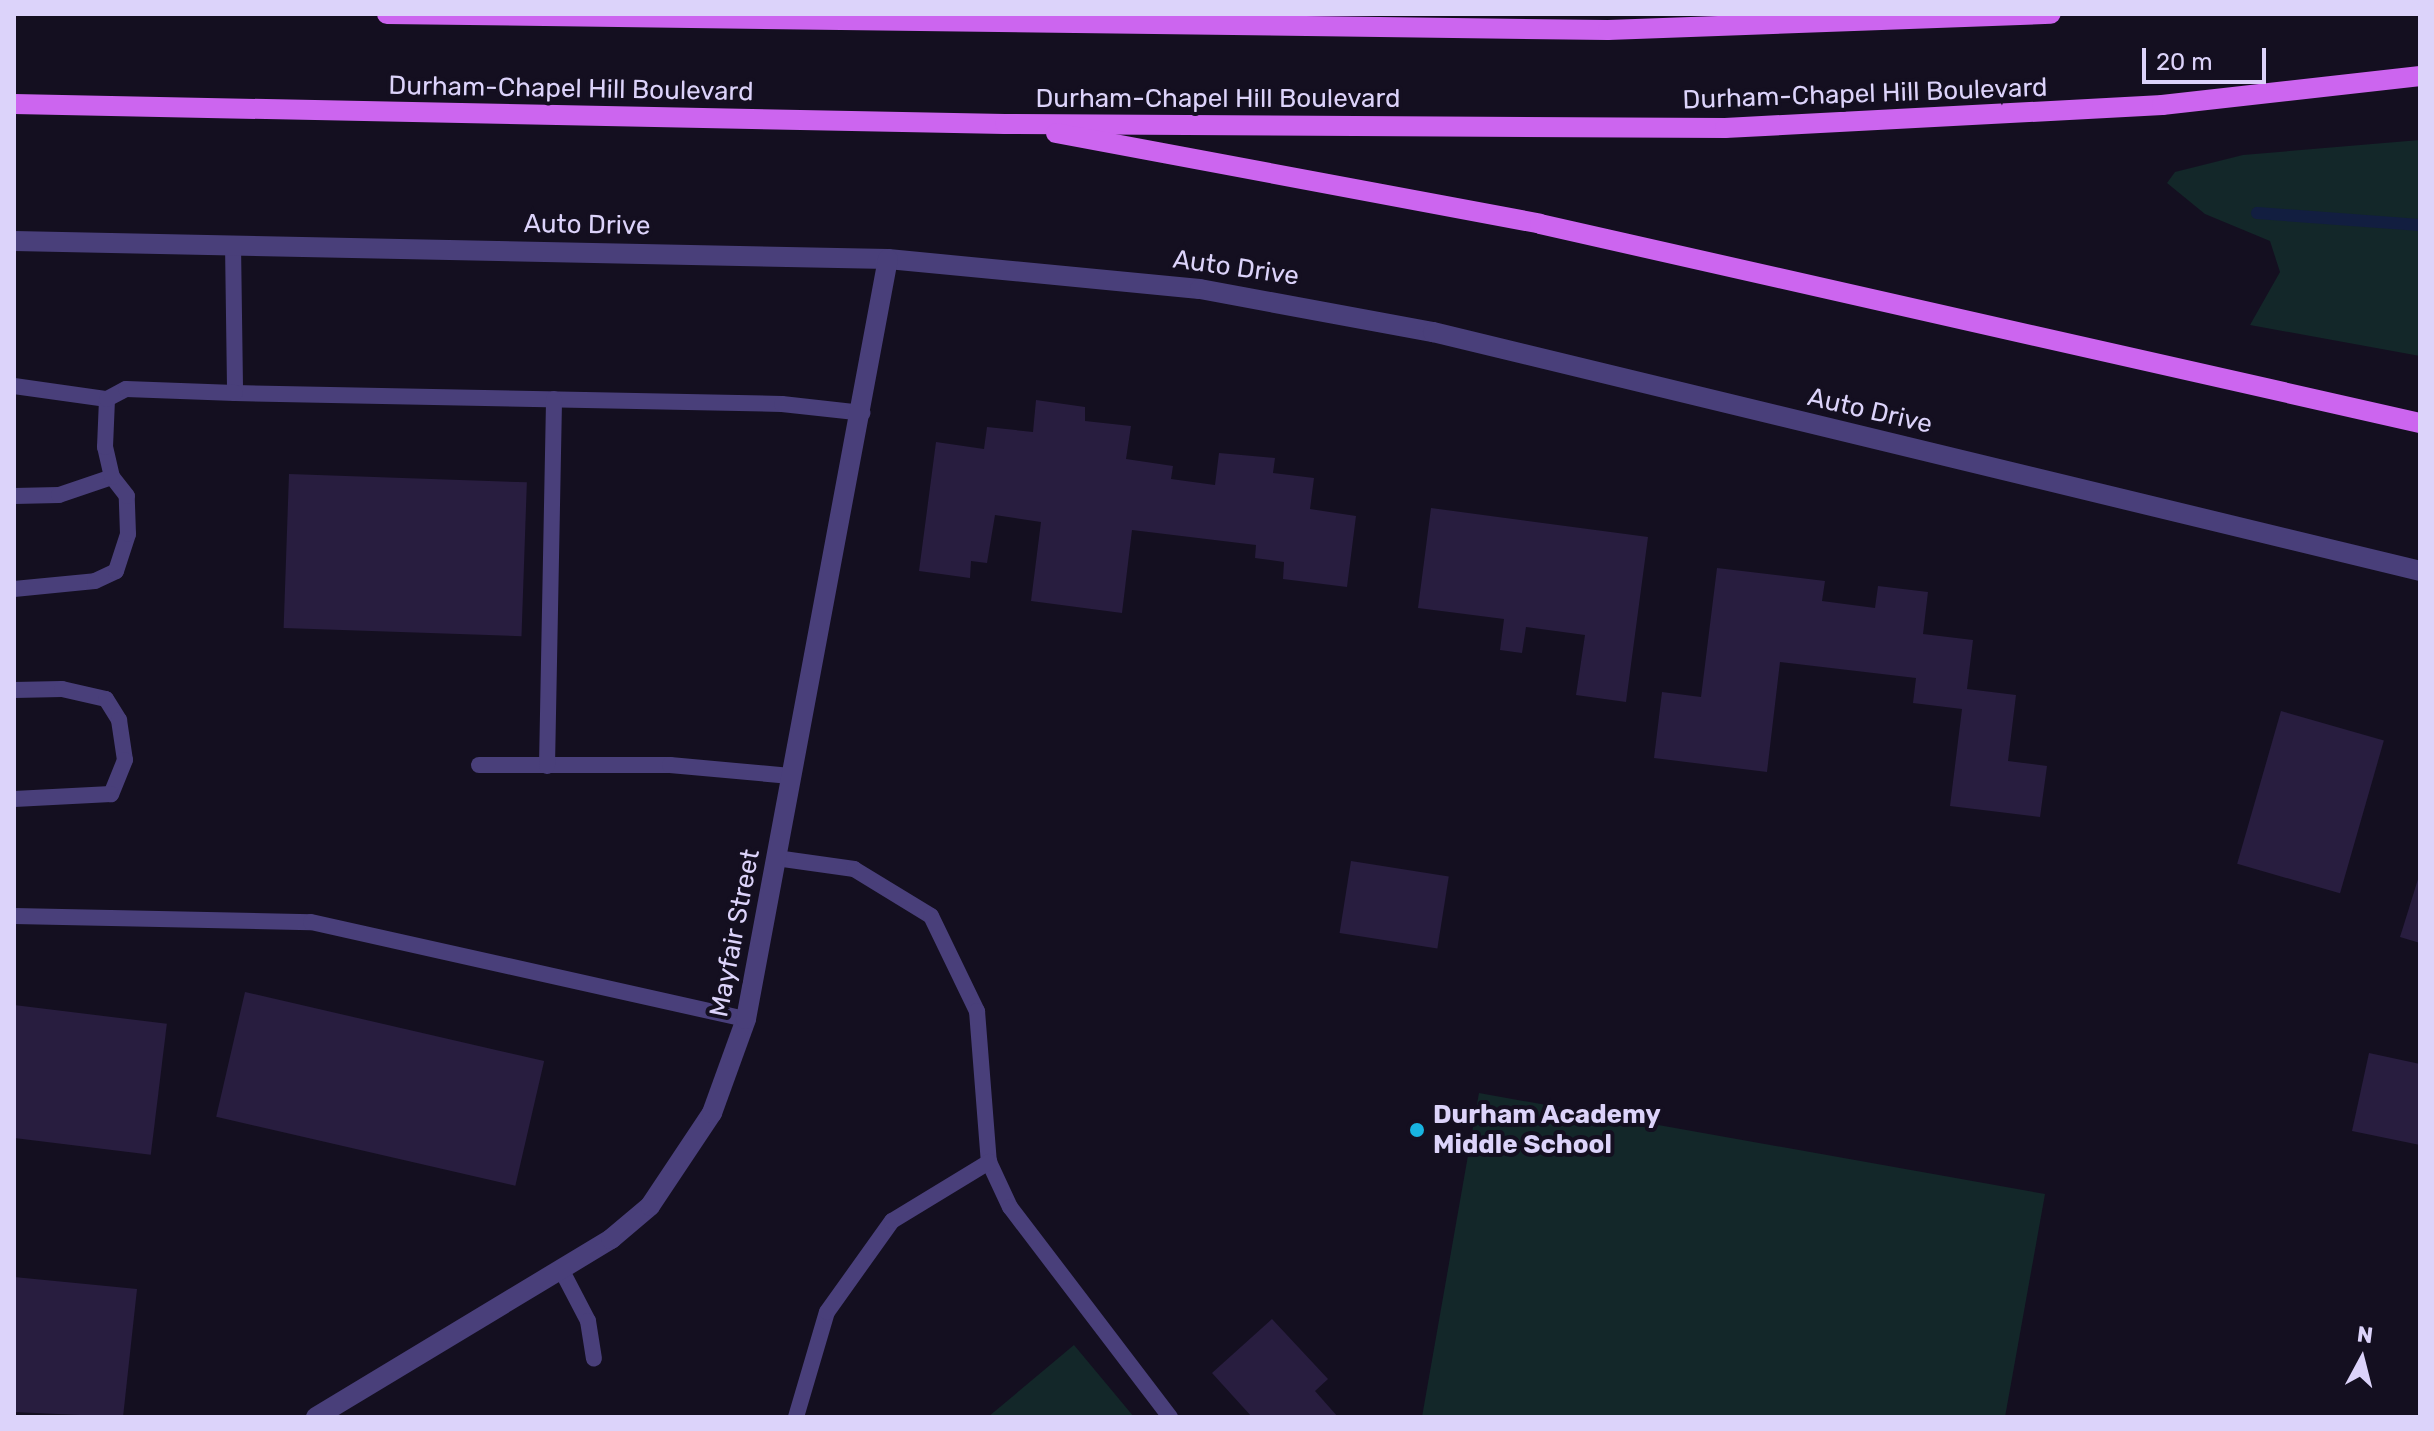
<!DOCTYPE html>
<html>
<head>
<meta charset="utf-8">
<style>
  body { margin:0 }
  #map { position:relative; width:2434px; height:1431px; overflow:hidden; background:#140f20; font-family:Rubik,sans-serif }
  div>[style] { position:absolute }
  .green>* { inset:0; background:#132729 }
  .stream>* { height:12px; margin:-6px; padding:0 6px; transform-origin:6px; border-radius:6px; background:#121e40 }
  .building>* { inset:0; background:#281d3f; transform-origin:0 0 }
  .lane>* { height:16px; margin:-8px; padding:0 8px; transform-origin:8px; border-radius:8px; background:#493f7a }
  .street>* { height:20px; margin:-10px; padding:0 10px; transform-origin:10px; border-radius:10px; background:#493f7a }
  .primary>* { height:20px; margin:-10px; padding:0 10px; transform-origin:10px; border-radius:10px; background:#cc65ef }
  .dots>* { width:22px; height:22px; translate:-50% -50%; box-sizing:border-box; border:4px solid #140f20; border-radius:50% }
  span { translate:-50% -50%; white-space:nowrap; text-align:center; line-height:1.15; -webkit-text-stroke:8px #140f20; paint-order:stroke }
  .street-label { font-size:26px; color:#dcd3fa }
  .poi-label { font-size:26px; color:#dcd3fa; font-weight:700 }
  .left { translate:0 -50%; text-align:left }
  .frame { position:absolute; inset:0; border:16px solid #dcd3fa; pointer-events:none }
  .north { position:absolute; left:2322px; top:1319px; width:80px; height:80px; -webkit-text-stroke:6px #140f20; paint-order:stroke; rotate:7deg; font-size:22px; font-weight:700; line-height:32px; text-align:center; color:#dcd3fa }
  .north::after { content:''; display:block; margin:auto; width:28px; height:36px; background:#dcd3fa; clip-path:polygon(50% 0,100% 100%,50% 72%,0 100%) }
  .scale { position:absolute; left:2142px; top:48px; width:124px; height:36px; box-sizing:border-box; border:4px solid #dcd3fa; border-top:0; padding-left:10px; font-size:24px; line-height:28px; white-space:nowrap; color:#dcd3fa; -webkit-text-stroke:6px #140f20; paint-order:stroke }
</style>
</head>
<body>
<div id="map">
  <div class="green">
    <i style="clip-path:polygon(2420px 140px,2420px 356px,2250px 325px,2280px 272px,2270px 241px,2205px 214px,2167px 183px,2175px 172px,2243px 155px)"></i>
    <i style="clip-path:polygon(1479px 1093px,2045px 1194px,2005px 1417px,1422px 1417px)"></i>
    <i style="clip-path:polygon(1074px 1345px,1134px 1417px,988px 1417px)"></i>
  </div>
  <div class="stream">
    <i style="left:2257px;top:213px;width:163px;rotate:4.2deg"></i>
  </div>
  <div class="building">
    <i style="clip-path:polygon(1036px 400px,1085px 407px,1085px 421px,1131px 426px,1126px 459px,1173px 466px,1171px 479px,1215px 485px,1219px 453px,1275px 458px,1273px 473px,1314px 478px,1310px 509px,1356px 516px,1347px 587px,1283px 579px,1284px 562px,1255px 558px,1256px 545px,1132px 530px,1122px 613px,1031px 601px,1041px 522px,995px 515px,987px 563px,971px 561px,970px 578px,919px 571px,936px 442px,984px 449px,987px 427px,1033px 432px)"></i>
    <i style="left:289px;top:474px;width:238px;height:154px;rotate:2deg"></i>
    <i style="clip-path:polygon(1431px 508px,1648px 537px,1626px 702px,1576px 695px,1585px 635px,1526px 627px,1522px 653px,1500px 650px,1504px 619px,1418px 608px)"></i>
    <i style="clip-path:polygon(1717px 568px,1825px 581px,1822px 601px,1875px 608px,1878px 586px,1928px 592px,1923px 634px,1973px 640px,1967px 689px,2016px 695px,2008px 761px,2047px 766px,2040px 817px,1950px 806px,1962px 709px,1913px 703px,1916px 678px,1780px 662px,1767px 772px,1654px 758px,1662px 692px,1701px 697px)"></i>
    <i style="left:2281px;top:711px;width:107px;height:159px;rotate:16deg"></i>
    <i style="left:1351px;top:861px;width:99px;height:73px;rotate:9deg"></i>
    <i style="clip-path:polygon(2419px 876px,2420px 876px,2420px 943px,2400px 937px)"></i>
    <i style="left:245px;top:992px;width:307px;height:128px;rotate:13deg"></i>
    <i style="left:14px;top:1005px;width:154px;height:132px;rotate:7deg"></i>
    <i style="clip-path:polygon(2369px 1053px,2420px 1064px,2420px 1145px,2352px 1131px)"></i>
    <i style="clip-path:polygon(14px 1277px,137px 1289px,123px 1417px,14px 1412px)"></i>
    <i style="clip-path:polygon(1272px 1319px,1328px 1379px,1315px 1391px,1338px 1417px,1252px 1417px,1212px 1373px)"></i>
  </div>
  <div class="lane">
    <i style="left:233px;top:244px;width:149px;rotate:89.2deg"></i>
    <i style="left:235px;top:393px;width:547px;rotate:1.15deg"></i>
    <i style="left:782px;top:404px;width:81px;rotate:6.3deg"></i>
    <i style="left:14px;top:386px;width:94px;rotate:8deg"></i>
    <i style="left:14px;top:496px;width:45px;rotate:-1.3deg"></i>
    <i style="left:59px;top:495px;width:56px;rotate:-18.8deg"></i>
    <i style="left:14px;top:589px;width:81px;rotate:-5.6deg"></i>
    <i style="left:95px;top:581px;width:23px;rotate:-25deg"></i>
    <i style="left:116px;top:571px;width:39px;rotate:-72deg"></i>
    <i style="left:128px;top:534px;width:38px;rotate:-92deg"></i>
    <i style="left:127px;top:496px;width:24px;rotate:-128deg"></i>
    <i style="left:112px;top:477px;width:31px;rotate:-103deg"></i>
    <i style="left:105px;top:447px;width:48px;rotate:-87.6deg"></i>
    <i style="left:107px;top:399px;width:21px;rotate:-28deg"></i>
    <i style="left:126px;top:389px;width:109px;rotate:2.1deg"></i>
    <i style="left:14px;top:690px;width:48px;rotate:-1.2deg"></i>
    <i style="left:62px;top:689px;width:45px;rotate:12.8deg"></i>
    <i style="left:106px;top:699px;width:25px;rotate:58deg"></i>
    <i style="left:119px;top:720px;width:40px;rotate:81.5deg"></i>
    <i style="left:125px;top:760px;width:37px;rotate:112deg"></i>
    <i style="left:111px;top:794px;width:97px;rotate:177deg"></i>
    <i style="left:479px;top:765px;width:191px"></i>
    <i style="left:670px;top:765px;width:121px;rotate:5.2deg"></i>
    <i style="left:547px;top:766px;width:367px;rotate:-88.9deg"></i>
    <i style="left:776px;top:858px;width:79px;rotate:8deg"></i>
    <i style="left:854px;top:869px;width:90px;rotate:31.4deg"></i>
    <i style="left:931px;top:916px;width:106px;rotate:64.2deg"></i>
    <i style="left:977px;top:1011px;width:151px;rotate:85.5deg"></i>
    <i style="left:989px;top:1162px;width:50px;rotate:65deg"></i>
    <i style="left:1010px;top:1207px;width:264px;rotate:52.7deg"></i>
    <i style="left:14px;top:916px;width:297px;rotate:1.2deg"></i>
    <i style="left:311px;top:922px;width:446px;rotate:12.6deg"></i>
    <i style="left:562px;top:1271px;width:56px;rotate:62.5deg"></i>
    <i style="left:588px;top:1321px;width:38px;rotate:81deg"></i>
    <i style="left:796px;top:1417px;width:109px;rotate:-73.6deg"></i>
    <i style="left:827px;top:1312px;width:112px;rotate:-54.5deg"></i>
    <i style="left:892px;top:1221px;width:114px;rotate:-31.3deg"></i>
  </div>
  <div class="street">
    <i style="left:14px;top:241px;width:874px;rotate:1.18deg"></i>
    <i style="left:888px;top:259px;width:313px;rotate:5.5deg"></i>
    <i style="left:1200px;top:289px;width:237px;rotate:10.5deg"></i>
    <i style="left:1433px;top:332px;width:1016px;rotate:13.61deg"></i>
    <i style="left:316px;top:1417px;width:345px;rotate:-31.1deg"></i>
    <i style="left:611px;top:1239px;width:51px;rotate:-40.2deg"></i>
    <i style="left:650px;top:1206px;width:112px;rotate:-56.3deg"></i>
    <i style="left:712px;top:1113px;width:100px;rotate:-70.1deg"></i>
    <i style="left:746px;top:1019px;width:773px;rotate:-79.42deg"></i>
  </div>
  <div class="primary">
    <i style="left:387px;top:14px;width:1221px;rotate:0.75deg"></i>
    <i style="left:1608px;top:30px;width:443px;rotate:-2.1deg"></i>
    <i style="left:14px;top:104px;width:991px;rotate:1.16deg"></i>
    <i style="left:1005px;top:124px;width:720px;rotate:0.32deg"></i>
    <i style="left:1725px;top:128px;width:438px;rotate:-3deg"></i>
    <i style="left:2162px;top:105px;width:260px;rotate:-6.4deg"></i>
    <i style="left:1056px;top:133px;width:492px;rotate:10.6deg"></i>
    <i style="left:1540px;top:224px;width:902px;rotate:12.74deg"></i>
  </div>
  <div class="dots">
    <i style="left:1417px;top:1130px;background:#18b4e1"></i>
  </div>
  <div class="street-label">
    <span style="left:571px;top:89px;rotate:1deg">Durham-Chapel Hill Boulevard</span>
    <span style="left:1865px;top:94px;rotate:-2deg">Durham-Chapel Hill Boulevard</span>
    <span style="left:1218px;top:99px">Durham-Chapel Hill Boulevard</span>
    <span style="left:587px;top:225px;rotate:1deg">Auto Drive</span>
    <span style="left:1236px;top:268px;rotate:8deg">Auto Drive</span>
    <span style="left:1870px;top:411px;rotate:13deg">Auto Drive</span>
    <span style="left:735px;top:933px;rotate:-79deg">Mayfair Street</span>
  </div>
  <div class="poi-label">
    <span class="left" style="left:1433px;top:1130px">Durham Academy<br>Middle School</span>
  </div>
  <div class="frame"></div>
  <div class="north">N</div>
  <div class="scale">20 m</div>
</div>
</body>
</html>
